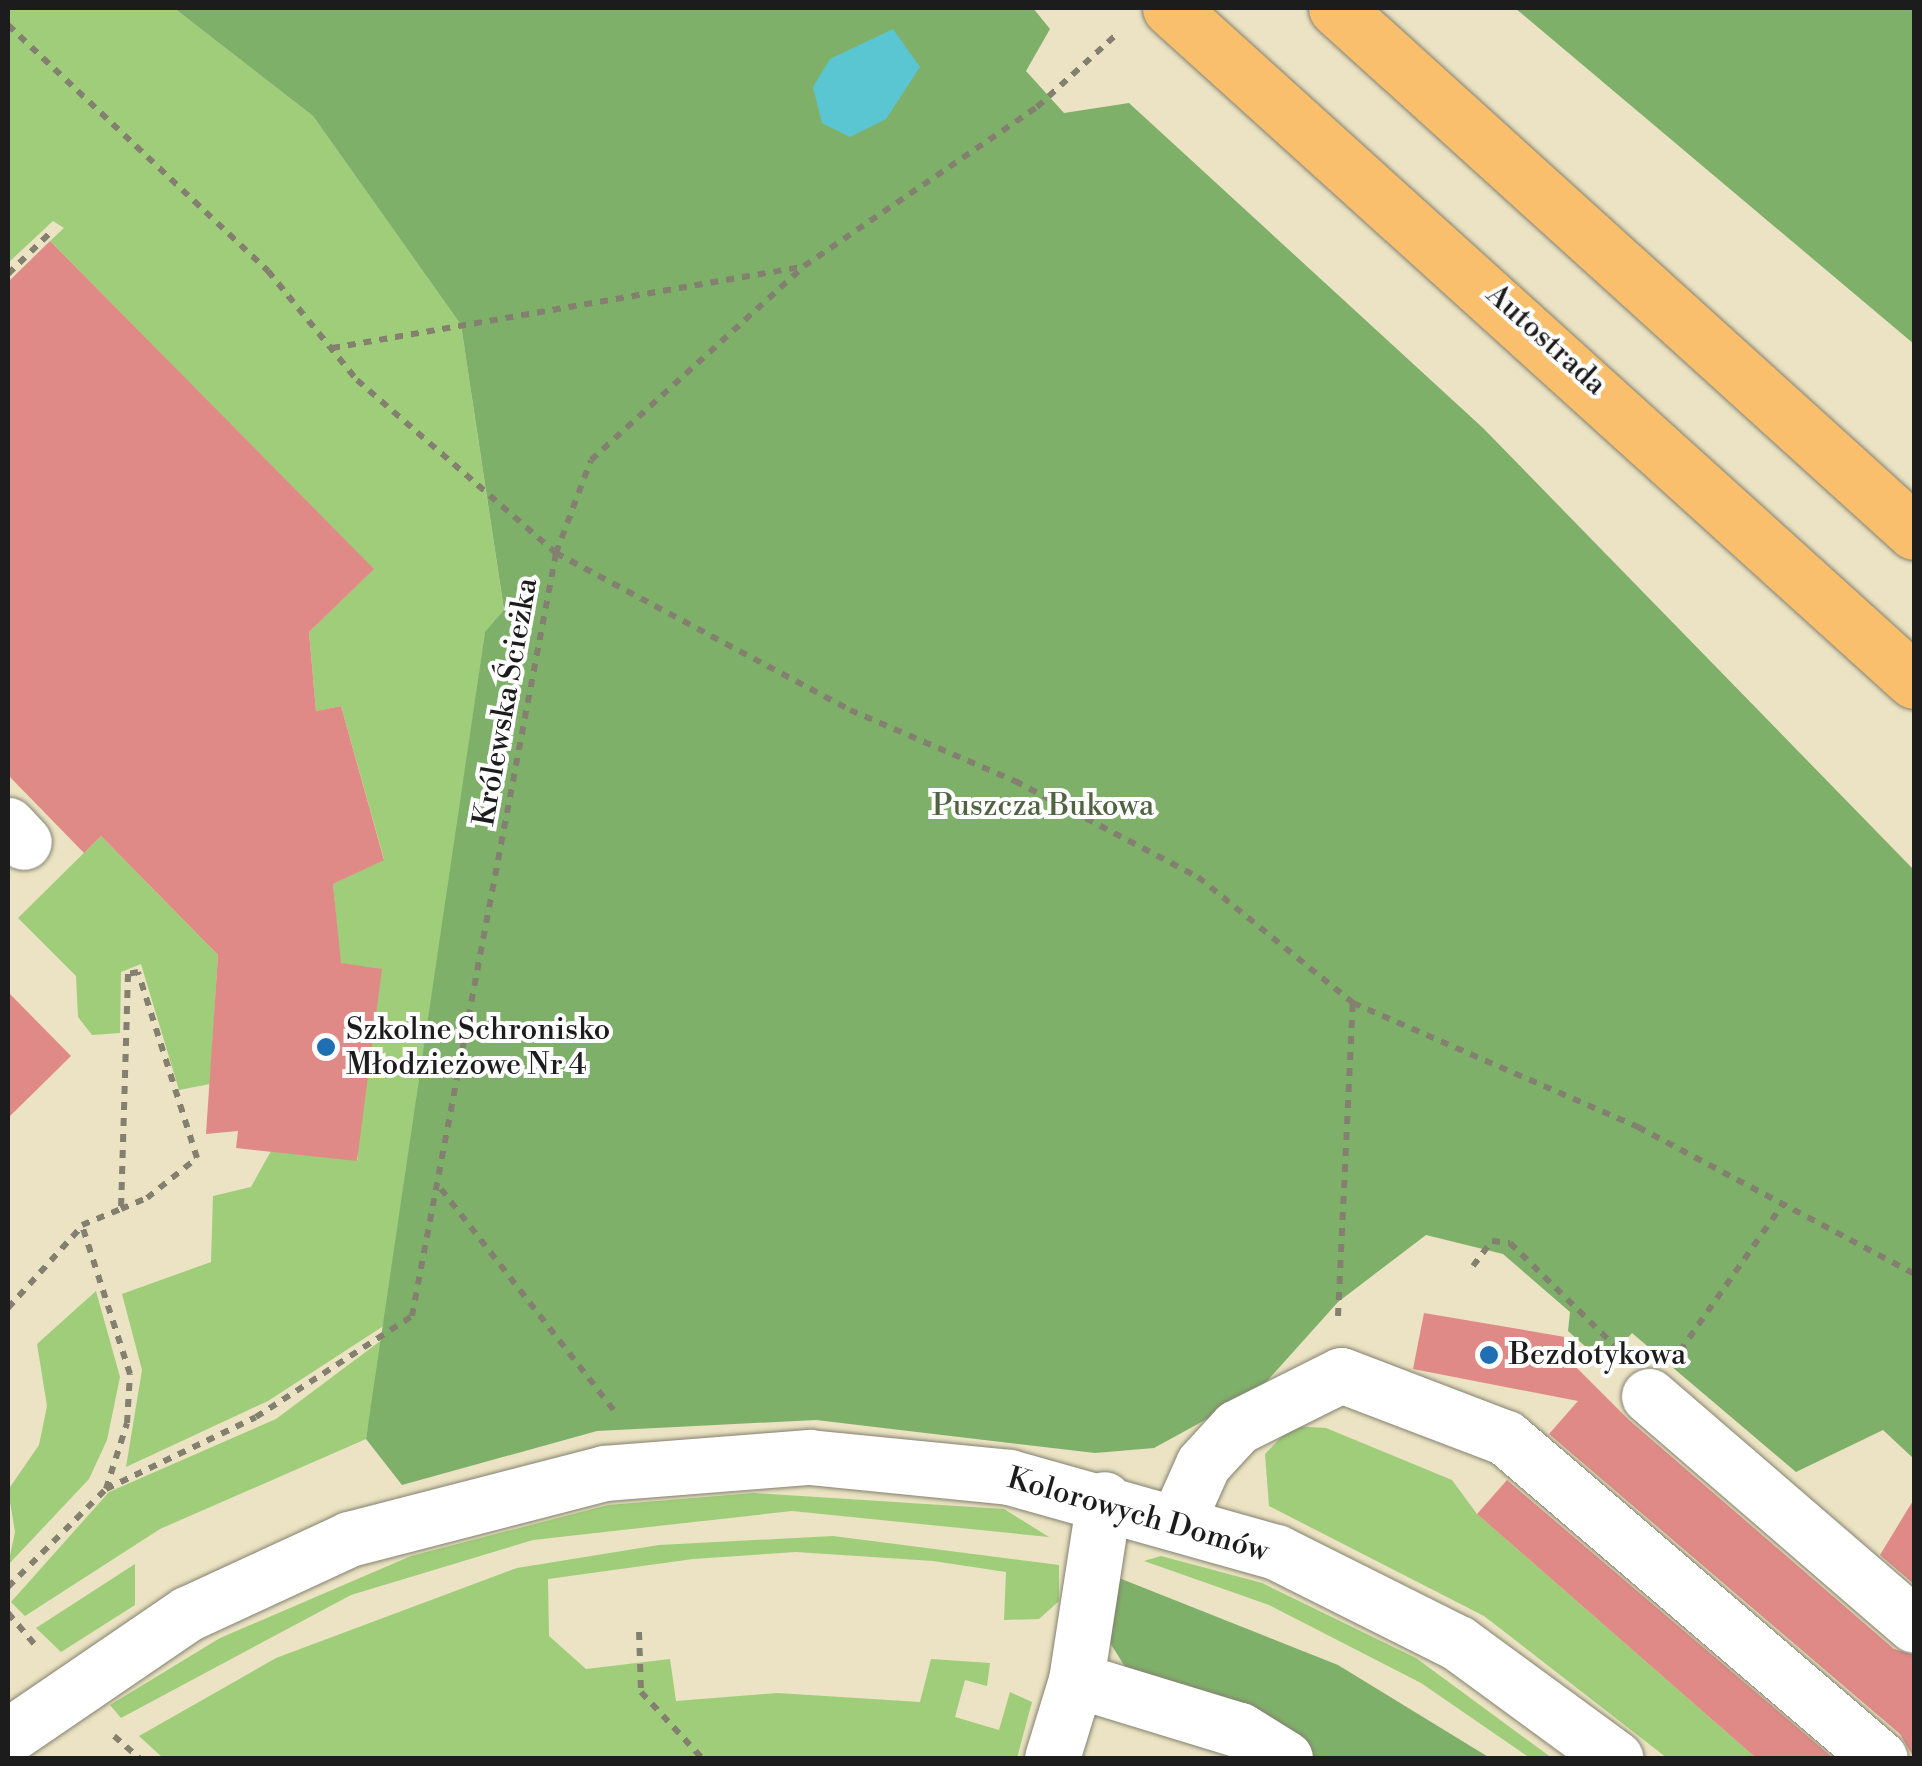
<!DOCTYPE html>
<html>
<head>
<meta charset="utf-8">
<style>
  body { margin:0 }
  #map { position:relative; width:1922px; height:1766px; overflow:hidden; background:#ebe3c3; font-family:"Libre Bodoni",serif }
  div>[style] { position:absolute }
  .green>* { inset:0; background:#9fcd7a }
  .forest>* { inset:0; background:#7fb06a }
  .water>* { inset:0; background:#59c6d1 }
  .building>* { inset:0; background:#e08a88 }
  .path>* { height:6px; margin-top:-3px; transform-origin:0; background:repeating-linear-gradient(90deg,#848070 0 8px,transparent 0 16px) }
  .roads { filter:drop-shadow(0 0 2px #848070) drop-shadow(0 0 2px #848070) }
  .minor>* { height:55px; margin:-27.5px; padding:0 27.5px; transform-origin:27.5px; border-radius:27.5px; background:#fff }
  .highway>* { height:55px; margin:-27.5px; padding:0 27.5px; transform-origin:27.5px; border-radius:27.5px; background:#f9bf6c }
  .dots>* { width:28px; height:28px; translate:-50% -50%; box-sizing:border-box; border:5px solid #fff; border-radius:50% }
  span { translate:-50% -50%; white-space:nowrap; text-align:center; line-height:1.15; -webkit-text-stroke:8px #fff; paint-order:stroke }
  .street-label { font-size:30px; color:#1c1c1c }
  .park-label { font-size:30px; color:#506342 }
  .poi-label { font-size:30px; color:#1c1c1c }
  .left { translate:0 -50%; text-align:left }
  .frame { position:absolute; inset:0; border:10px solid #1c1c1c; pointer-events:none }
</style>
</head>
<body>
<div id="map">
  <div class="green">
    <i style="clip-path:polygon(8px 8px,174px 8px,313px 116px,461px 325px,504px 611px,485px 633px,385px 1325px,268px 1401px,126px 1467px,142px 1370px,122px 1294px,211px 1262px,213px 1196px,251px 1187px,271px 1151px,358px 1160px,333px 884px,384px 859px,341px 706px,316px 711px,309px 632px,373px 569px,50px 241px,64px 228px,53px 221px,8px 263px)"></i>
    <i style="clip-path:polygon(101px 836px,218px 955px,210px 1084px,179px 1090px,141px 964px,121px 972px,120px 1033px,92px 1035px,78px 1017px,76px 976px,18px 918px)"></i>
    <i style="clip-path:polygon(96px 1291px,120px 1377px,107px 1440px,89px 1479px,8px 1565px,15px 1532px,8px 1490px,39px 1445px,47px 1406px,37px 1344px)"></i>
    <i style="clip-path:polygon(383px 1339px,366px 1439px,160px 1529px,25px 1616px,11px 1602px,109px 1492px,276px 1419px)"></i>
    <i style="clip-path:polygon(1292px 1426px,1326px 1428px,1452px 1480px,1477px 1514px,1756px 1758px,1667px 1758px,1484px 1616px,1269px 1506px,1265px 1454px)"></i>
    <i style="clip-path:polygon(754px 1493px,1004px 1509px,1049px 1537px,792px 1511px,533px 1540px,351px 1595px,121px 1718px,110px 1705px,220px 1638px,411px 1556px,608px 1505px)"></i>
    <i style="clip-path:polygon(833px 1536px,1059px 1565px,1059px 1601px,1039px 1619px,1004px 1620px,1006px 1572px,933px 1561px,796px 1552px,693px 1559px,548px 1579px,549px 1636px,586px 1669px,670px 1659px,676px 1701px,777px 1693px,920px 1702px,931px 1659px,990px 1663px,987px 1686px,965px 1680px,955px 1717px,999px 1730px,1010px 1692px,1032px 1702px,1017px 1758px,163px 1758px,139px 1736px,276px 1658px,517px 1568px,659px 1545px)"></i>
    <i style="clip-path:polygon(1161px 1556px,1262px 1583px,1416px 1658px,1552px 1758px,1530px 1758px,1421px 1683px,1269px 1605px,1144px 1561px)"></i>
    <i style="clip-path:polygon(135px 1564px,135px 1605px,61px 1652px,36px 1628px)"></i>
  </div>
  <div class="forest">
    <i style="clip-path:polygon(174px 8px,1033px 8px,1050px 29px,1026px 71px,1064px 113px,1129px 103px,1483px 428px,1914px 870px,1914px 1459px,1883px 1430px,1796px 1472px,1632px 1333px,1605px 1364px,1568px 1331px,1570px 1312px,1503px 1254px,1426px 1235px,1338px 1302px,1258px 1391px,1154px 1448px,1095px 1453px,816px 1420px,597px 1431px,402px 1485px,366px 1439px,485px 632px,504px 610px,461px 325px,313px 116px)"></i>
    <i style="clip-path:polygon(1515px 8px,1914px 8px,1914px 344px)"></i>
    <i style="clip-path:polygon(1119px 1578px,1338px 1665px,1490px 1758px,1304px 1758px,1129px 1673px,1107px 1638px)"></i>
  </div>
  <div class="water">
    <i style="clip-path:polygon(893px 29px,920px 67px,886px 119px,850px 137px,822px 123px,813px 87px,830px 59px)"></i>
  </div>
  <div class="building">
    <i style="clip-path:polygon(50px 241px,374px 569px,309px 632px,316px 711px,341px 706px,384px 860px,333px 884px,341px 963px,382px 969px,357px 1161px,236px 1148px,238px 1131px,206px 1134px,218px 955px,101px 836px,84px 853px,8px 775px,8px 282px)"></i>
    <i style="clip-path:polygon(8px 992px,71px 1056px,8px 1118px)"></i>
    <i style="clip-path:polygon(1424px 1313px,1565px 1337px,1563px 1354px,1629px 1420px,1894px 1649px,1914px 1655px,1914px 1758px,1900px 1734px,1549px 1434px,1578px 1401px,1413px 1369px)"></i>
    <i style="clip-path:polygon(1507px 1480px,1833px 1758px,1756px 1758px,1477px 1514px)"></i>
    <i style="clip-path:polygon(1914px 1499px,1914px 1584px,1880px 1555px)"></i>
  </div>
  <div class="path">
    <i style="left:8px;top:25px;width:358px;rotate:43.4deg"></i>
    <i style="left:268px;top:271px;width:141px;rotate:50.8deg"></i>
    <i style="left:357px;top:380px;width:264px;rotate:41deg"></i>
    <i style="left:556px;top:553px;width:333px;rotate:28.1deg"></i>
    <i style="left:850px;top:710px;width:180px;rotate:23.3deg"></i>
    <i style="left:1015px;top:781px;width:207px;rotate:27.7deg"></i>
    <i style="left:1198px;top:877px;width:200px;rotate:39.1deg"></i>
    <i style="left:1353px;top:1003px;width:311px;rotate:23.5deg"></i>
    <i style="left:1638px;top:1127px;width:313px;rotate:28deg"></i>
    <i style="left:8px;top:274px;width:62px;rotate:-44.3deg"></i>
    <i style="left:332px;top:348px;width:478px;rotate:-9.8deg"></i>
    <i style="left:441px;top:1189px;width:283px;rotate:52deg"></i>
    <i style="left:1473px;top:1266px;width:31px;rotate:-53deg"></i>
    <i style="left:1492px;top:1241px;width:18px;rotate:6deg"></i>
    <i style="left:1510px;top:1243px;width:150px;rotate:44.5deg"></i>
    <i style="left:8px;top:1308px;width:110px;rotate:-47.9deg"></i>
    <i style="left:1338px;top:1316px;width:313px;rotate:-87.3deg"></i>
    <i style="left:1680px;top:1351px;width:179px;rotate:-55deg"></i>
    <i style="left:106px;top:1489px;width:166px;rotate:-25.6deg"></i>
    <i style="left:256px;top:1417px;width:186px;rotate:-32.9deg"></i>
    <i style="left:412px;top:1316px;width:776px;rotate:-79.31deg"></i>
    <i style="left:556px;top:553px;width:99px;rotate:-69.4deg"></i>
    <i style="left:591px;top:460px;width:288px;rotate:-42.3deg"></i>
    <i style="left:804px;top:266px;width:282px;rotate:-34.3deg"></i>
    <i style="left:1037px;top:107px;width:111px;rotate:-42.4deg"></i>
    <i style="left:8px;top:1587px;width:139px;rotate:-45deg"></i>
    <i style="left:106px;top:1489px;width:69px;rotate:-72.3deg"></i>
    <i style="left:127px;top:1423px;width:49px;rotate:-86.5deg"></i>
    <i style="left:130px;top:1374px;width:157px;rotate:-107.9deg"></i>
    <i style="left:82px;top:1225px;width:42px;rotate:-22.3deg"></i>
    <i style="left:121px;top:1209px;width:28px;rotate:-23deg"></i>
    <i style="left:147px;top:1198px;width:64px;rotate:-38.7deg"></i>
    <i style="left:197px;top:1158px;width:195px;rotate:-107.6deg"></i>
    <i style="left:138px;top:972px;width:10px;rotate:169deg"></i>
    <i style="left:128px;top:974px;width:235px;rotate:91.7deg"></i>
    <i style="left:8px;top:1613px;width:43px;rotate:49.7deg"></i>
    <i style="left:639px;top:1632px;width:60px;rotate:88.1deg"></i>
    <i style="left:641px;top:1692px;width:90px;rotate:47.3deg"></i>
    <i style="left:114px;top:1736px;width:33px;rotate:41deg"></i>
  </div>
  <div class="roads">
    <div class="minor">
      <i style="left:8px;top:825px;width:23px;rotate:47deg"></i>
      <i style="left:1649px;top:1396px;width:350px;rotate:40.8deg"></i>
      <i style="left:1178px;top:1520px;width:61px;rotate:-65.9deg"></i>
      <i style="left:1203px;top:1464px;width:50px;rotate:-47.4deg"></i>
      <i style="left:1237px;top:1427px;width:116px;rotate:-26.6deg"></i>
      <i style="left:1341px;top:1375px;width:177px;rotate:20.9deg"></i>
      <i style="left:1506px;top:1438px;width:492px;rotate:40.6deg"></i>
      <i style="left:1076px;top:1680px;width:183px;rotate:-81.2deg"></i>
      <i style="left:8px;top:1736px;width:217px;rotate:-34.3deg"></i>
      <i style="left:187px;top:1614px;width:179px;rotate:-24.8deg"></i>
      <i style="left:349px;top:1539px;width:263px;rotate:-14.5deg"></i>
      <i style="left:604px;top:1473px;width:206px;rotate:-4.5deg"></i>
      <i style="left:809px;top:1457px;width:201px;rotate:5.7deg"></i>
      <i style="left:1009px;top:1477px;width:277px;rotate:15.7deg"></i>
      <i style="left:1276px;top:1552px;width:203px;rotate:26.6deg"></i>
      <i style="left:1458px;top:1643px;width:195px;rotate:36.2deg"></i>
      <i style="left:1052px;top:1758px;width:82px;rotate:-72.9deg"></i>
      <i style="left:1076px;top:1680px;width:171px;rotate:17deg"></i>
      <i style="left:1240px;top:1730px;width:53px;rotate:31.9deg"></i>
    </div>
    <div class="highway">
      <i style="left:1170px;top:8px;width:1003px;rotate:42.13deg"></i>
      <i style="left:1336px;top:8px;width:780px;rotate:42.19deg"></i>
    </div>
  </div>
  <div class="dots">
    <i style="left:326px;top:1047px;background:#1f6fb2"></i>
    <i style="left:1489px;top:1355px;background:#1f6fb2"></i>
  </div>
  <div class="street-label">
    <span style="left:1546px;top:340px;rotate:42deg">Autostrada</span>
    <span style="left:506px;top:702px;rotate:-80deg">Królewska Ścieżka</span>
    <span style="left:1138px;top:1515px;rotate:16deg">Kolorowych Domów</span>
  </div>
  <div class="park-label">
    <span style="left:1043px;top:806px">Puszcza Bukowa</span>
  </div>
  <div class="poi-label">
    <span class="left" style="left:346px;top:1047px">Szkolne Schronisko<br>Młodzieżowe Nr 4</span>
    <span class="left" style="left:1509px;top:1355px">Bezdotykowa</span>
  </div>
  <div class="frame"></div>
</div>
</body>
</html>
